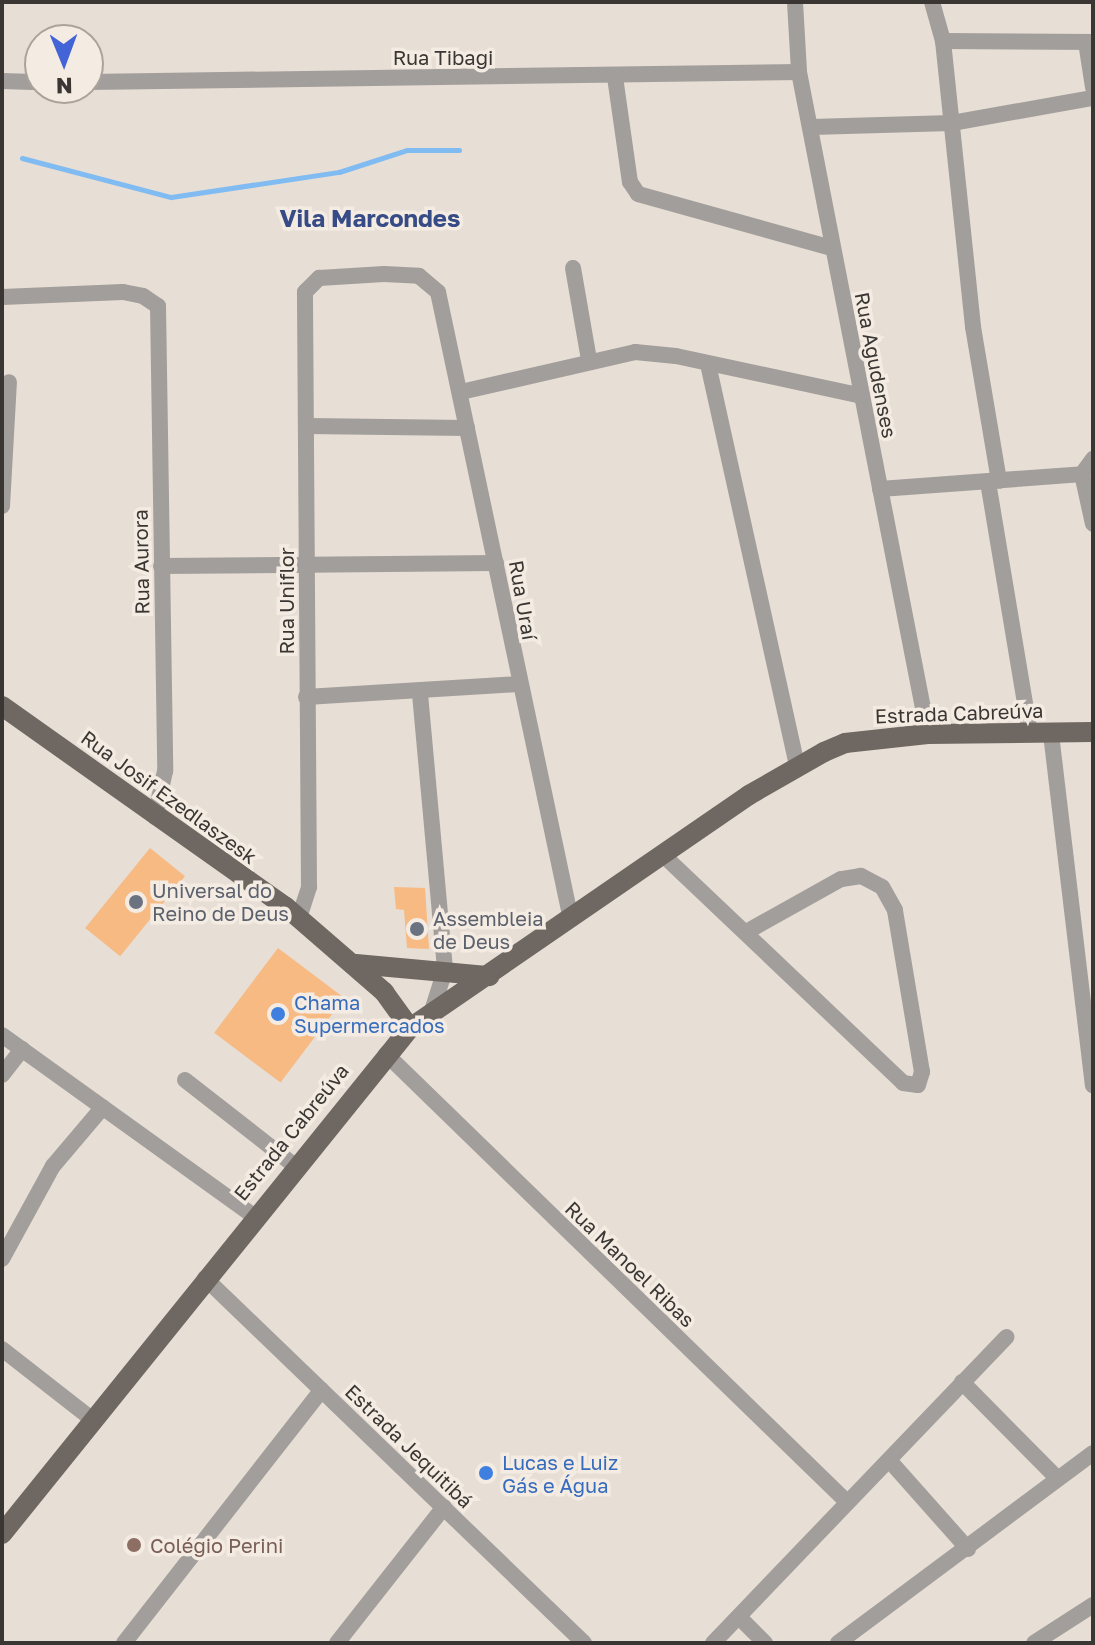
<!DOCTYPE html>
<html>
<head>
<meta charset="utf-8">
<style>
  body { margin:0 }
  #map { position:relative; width:1095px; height:1645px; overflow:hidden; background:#e7ded5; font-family:"Golos Text",sans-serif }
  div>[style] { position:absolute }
  .stream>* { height:5px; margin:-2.5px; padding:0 2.5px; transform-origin:2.5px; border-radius:2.5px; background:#80bbf2 }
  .building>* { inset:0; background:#f7ba83; transform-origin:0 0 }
  .minor>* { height:16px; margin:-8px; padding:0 8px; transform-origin:8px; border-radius:8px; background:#a29e9b }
  .major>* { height:20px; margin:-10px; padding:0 10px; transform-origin:10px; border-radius:10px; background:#6f6762 }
  .dots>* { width:22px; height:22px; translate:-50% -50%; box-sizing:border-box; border:4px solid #f4ebe2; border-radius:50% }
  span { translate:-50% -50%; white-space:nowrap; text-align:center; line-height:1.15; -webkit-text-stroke:7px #f4ebe2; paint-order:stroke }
  .street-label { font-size:20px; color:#3a3633 }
  .worship-label { font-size:20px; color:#5b616d }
  .left { translate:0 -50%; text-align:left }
  .shop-label { font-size:20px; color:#366cbe }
  .education-label { font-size:20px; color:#785e54 }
  .quarter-label { font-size:24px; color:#374c86; font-weight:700 }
  .frame { position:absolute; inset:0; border:4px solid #3a3633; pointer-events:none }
  .north { position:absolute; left:24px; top:24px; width:80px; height:80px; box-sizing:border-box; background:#f4ebe2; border:2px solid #aaa39c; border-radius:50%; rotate:179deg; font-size:22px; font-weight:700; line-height:32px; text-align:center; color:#3a3633 }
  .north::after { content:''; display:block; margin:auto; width:28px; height:36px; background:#4364d7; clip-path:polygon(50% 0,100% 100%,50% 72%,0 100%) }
</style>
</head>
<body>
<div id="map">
  <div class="stream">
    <i style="left:22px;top:158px;width:154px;rotate:14.7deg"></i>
    <i style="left:171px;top:197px;width:170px;rotate:-8.5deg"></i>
    <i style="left:339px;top:172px;width:71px;rotate:-17.9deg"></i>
    <i style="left:407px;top:150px;width:52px"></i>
  </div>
  <div class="building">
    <i style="left:150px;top:848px;width:45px;height:103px;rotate:39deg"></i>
    <i style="clip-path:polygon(394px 887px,425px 888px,429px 949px,407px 948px,404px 910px,396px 909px)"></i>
    <i style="left:278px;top:948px;width:83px;height:106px;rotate:37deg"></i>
  </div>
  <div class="minor">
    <i style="left:795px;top:2px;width:70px;rotate:86.7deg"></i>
    <i style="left:799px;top:72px;width:674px;rotate:78.97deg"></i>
    <i style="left:932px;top:2px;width:41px;rotate:74.2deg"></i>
    <i style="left:943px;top:41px;width:288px;rotate:84deg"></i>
    <i style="left:973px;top:327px;width:156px;rotate:80.4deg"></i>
    <i style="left:943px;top:41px;width:150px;rotate:0.4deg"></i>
    <i style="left:1086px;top:42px;width:46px;rotate:81.2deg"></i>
    <i style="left:615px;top:77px;width:106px;rotate:81.9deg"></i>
    <i style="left:630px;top:182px;width:14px;rotate:56deg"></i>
    <i style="left:638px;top:194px;width:201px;rotate:15.6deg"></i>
    <i style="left:2px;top:81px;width:38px;rotate:2deg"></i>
    <i style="left:88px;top:82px;width:711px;rotate:-0.81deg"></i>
    <i style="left:811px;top:127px;width:141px;rotate:-1.6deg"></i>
    <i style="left:952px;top:123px;width:143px;rotate:-10.1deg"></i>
    <i style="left:573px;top:268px;width:93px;rotate:80.1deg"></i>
    <i style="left:2px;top:297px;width:121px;rotate:-2.4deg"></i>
    <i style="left:123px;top:292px;width:20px;rotate:11deg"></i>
    <i style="left:143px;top:296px;width:18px;rotate:34deg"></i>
    <i style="left:158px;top:306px;width:465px;rotate:89.1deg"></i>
    <i style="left:165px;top:771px;width:47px;rotate:102.3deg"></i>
    <i style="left:708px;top:364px;width:413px;rotate:77.5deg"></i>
    <i style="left:461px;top:392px;width:179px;rotate:-12.9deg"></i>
    <i style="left:635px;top:352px;width:41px;rotate:5.6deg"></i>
    <i style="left:676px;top:356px;width:190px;rotate:12.1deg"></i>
    <i style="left:307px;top:426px;width:160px;rotate:0.7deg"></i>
    <i style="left:1082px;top:474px;width:51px;rotate:77.6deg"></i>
    <i style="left:988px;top:482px;width:254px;rotate:80.5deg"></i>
    <i style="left:880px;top:489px;width:203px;rotate:-4.2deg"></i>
    <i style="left:1082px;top:474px;width:19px;rotate:-54deg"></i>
    <i style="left:2px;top:506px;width:124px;rotate:-86.8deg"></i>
    <i style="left:161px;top:566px;width:335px;rotate:-0.5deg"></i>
    <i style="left:420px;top:694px;width:277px;rotate:84.8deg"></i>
    <i style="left:445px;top:970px;width:46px;rotate:107.7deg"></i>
    <i style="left:306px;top:697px;width:212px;rotate:-3.5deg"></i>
    <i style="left:1051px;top:734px;width:354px;rotate:83.2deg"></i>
    <i style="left:662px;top:854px;width:332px;rotate:43.5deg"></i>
    <i style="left:903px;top:1083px;width:15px;rotate:8deg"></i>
    <i style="left:918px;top:1085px;width:14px;rotate:-73deg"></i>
    <i style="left:922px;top:1072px;width:164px;rotate:-99.5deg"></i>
    <i style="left:895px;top:910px;width:26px;rotate:-119deg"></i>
    <i style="left:882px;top:887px;width:24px;rotate:-152deg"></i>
    <i style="left:861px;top:876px;width:20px;rotate:171deg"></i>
    <i style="left:841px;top:879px;width:109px;rotate:150.8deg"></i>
    <i style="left:299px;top:918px;width:33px;rotate:-72deg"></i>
    <i style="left:309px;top:887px;width:595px;rotate:-90.39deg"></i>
    <i style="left:305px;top:292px;width:20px;rotate:-45deg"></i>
    <i style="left:319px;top:278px;width:65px;rotate:-3.5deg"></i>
    <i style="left:384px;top:274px;width:35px;rotate:3deg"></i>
    <i style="left:419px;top:276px;width:25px;rotate:40deg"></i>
    <i style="left:438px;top:292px;width:637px;rotate:78.04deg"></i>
    <i style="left:2px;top:1035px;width:310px;rotate:35.7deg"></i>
    <i style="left:386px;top:1054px;width:643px;rotate:44.18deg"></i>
    <i style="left:2px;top:1075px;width:33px;rotate:-52deg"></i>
    <i style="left:185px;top:1080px;width:140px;rotate:38deg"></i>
    <i style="left:2px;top:1259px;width:106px;rotate:-61.3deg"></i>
    <i style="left:53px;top:1166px;width:77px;rotate:-49.7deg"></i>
    <i style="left:205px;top:1278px;width:526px;rotate:43.92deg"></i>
    <i style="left:2px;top:1349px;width:115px;rotate:38deg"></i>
    <i style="left:962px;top:1382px;width:136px;rotate:45.3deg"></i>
    <i style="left:889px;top:1460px;width:119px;rotate:48.4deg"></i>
    <i style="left:739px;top:1617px;width:37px;rotate:45deg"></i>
    <i style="left:124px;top:1643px;width:321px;rotate:-52deg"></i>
    <i style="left:337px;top:1643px;width:173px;rotate:-51.8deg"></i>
    <i style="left:713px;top:1643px;width:424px;rotate:-46.2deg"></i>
    <i style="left:838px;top:1643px;width:318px;rotate:-36.7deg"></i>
    <i style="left:1034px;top:1643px;width:70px;rotate:-32.8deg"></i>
  </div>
  <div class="major">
    <i style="left:2px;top:706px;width:348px;rotate:35.3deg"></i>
    <i style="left:286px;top:907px;width:130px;rotate:40.9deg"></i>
    <i style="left:384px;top:992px;width:44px;rotate:54.2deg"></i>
    <i style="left:356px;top:964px;width:134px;rotate:5.2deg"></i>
    <i style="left:2px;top:1534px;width:650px;rotate:-51.12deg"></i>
    <i style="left:410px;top:1028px;width:411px;rotate:-34.5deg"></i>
    <i style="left:749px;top:795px;width:86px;rotate:-29.8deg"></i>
    <i style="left:824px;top:752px;width:23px;rotate:-23deg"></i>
    <i style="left:845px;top:743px;width:83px;rotate:-6.2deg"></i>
    <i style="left:928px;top:734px;width:165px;rotate:-0.7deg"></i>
  </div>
  <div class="dots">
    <i style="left:136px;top:902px;background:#6b7280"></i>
    <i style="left:417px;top:929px;background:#6b7280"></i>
    <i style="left:278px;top:1014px;background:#3f7fe0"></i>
    <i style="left:486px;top:1473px;background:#3f7fe0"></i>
    <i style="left:134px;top:1545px;background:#8d6e63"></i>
  </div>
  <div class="street-label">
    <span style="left:443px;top:57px">Rua Tibagi</span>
    <span style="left:876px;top:365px;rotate:79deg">Rua Agudenses</span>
    <span style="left:141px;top:562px;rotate:-91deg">Rua Aurora</span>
    <span style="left:523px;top:600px;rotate:80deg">Rua Uraí</span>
    <span style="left:286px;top:601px;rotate:-90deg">Rua Uniflor</span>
    <span style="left:959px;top:713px;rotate:-2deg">Estrada Cabreúva</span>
    <span style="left:169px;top:797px;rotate:36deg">Rua Josif Ezedlaszesk</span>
    <span style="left:291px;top:1132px;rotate:-51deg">Estrada Cabreúva</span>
    <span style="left:630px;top:1264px;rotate:44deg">Rua Manoel Ribas</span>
    <span style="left:409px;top:1446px;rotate:44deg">Estrada Jequitibá</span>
  </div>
  <div class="worship-label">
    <span class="left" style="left:152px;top:902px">Universal do<br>Reino de Deus</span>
    <span class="left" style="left:433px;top:930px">Assembleia<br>de Deus</span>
  </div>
  <div class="shop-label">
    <span class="left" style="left:294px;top:1014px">Chama<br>Supermercados</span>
    <span class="left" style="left:502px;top:1474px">Lucas e Luiz<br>Gás e Água</span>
  </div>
  <div class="education-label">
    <span class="left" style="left:150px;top:1545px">Colégio Perini</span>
  </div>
  <div class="quarter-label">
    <span style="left:370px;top:218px">Vila Marcondes</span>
  </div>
  <div class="frame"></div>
  <div class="north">N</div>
</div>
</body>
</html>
